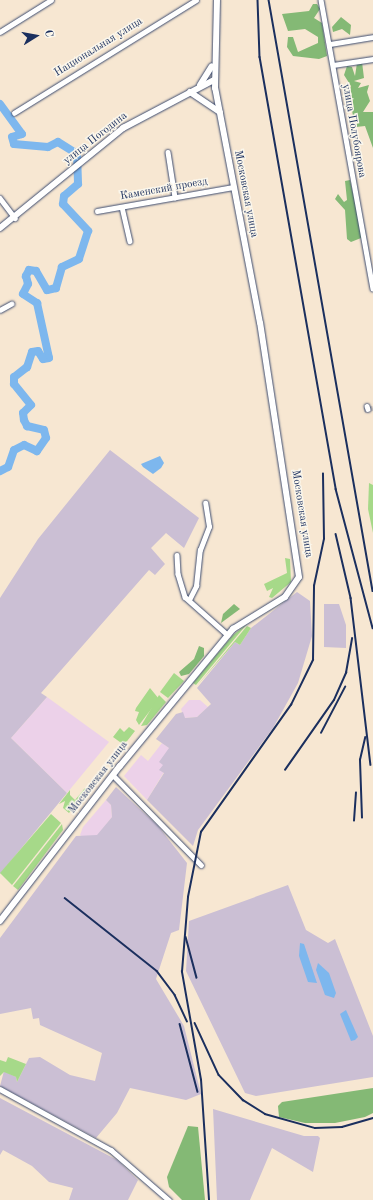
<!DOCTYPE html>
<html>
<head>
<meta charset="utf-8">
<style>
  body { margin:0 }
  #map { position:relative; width:373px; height:1200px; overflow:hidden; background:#f7e7d2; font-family:"Old Standard TT",serif }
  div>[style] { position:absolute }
  .built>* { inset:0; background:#ecd1e9 }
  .industrial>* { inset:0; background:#cbbfd4 }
  .green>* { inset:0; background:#a6d989 }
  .forest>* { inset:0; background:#84b975 }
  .water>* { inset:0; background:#7db7ee }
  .river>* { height:8px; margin:-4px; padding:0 4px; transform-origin:4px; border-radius:4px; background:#7db7ee }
  .street-tunnel>* { height:4.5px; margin-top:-2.25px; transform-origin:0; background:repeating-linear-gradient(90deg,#cbc2bb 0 4.5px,transparent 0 6.5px) }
  .roads { filter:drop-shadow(0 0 1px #3c4b6f) drop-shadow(0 0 1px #3c4b6f) }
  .street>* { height:4.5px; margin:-2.25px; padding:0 2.25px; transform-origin:2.25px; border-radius:2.25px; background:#fff }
  .secondary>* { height:6px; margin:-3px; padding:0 3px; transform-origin:3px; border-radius:3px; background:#fff }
  .rail>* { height:1.5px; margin:-0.75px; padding:0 0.75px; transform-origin:0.75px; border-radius:0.75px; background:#1b2f5e }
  span { translate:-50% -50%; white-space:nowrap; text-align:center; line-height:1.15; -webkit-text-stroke:3px #fbf7ec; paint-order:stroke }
  .street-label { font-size:11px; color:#1b2f5e }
  .north { position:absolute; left:16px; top:16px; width:40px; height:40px; -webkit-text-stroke:3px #fbf7ec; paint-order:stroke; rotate:79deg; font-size:11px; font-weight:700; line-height:16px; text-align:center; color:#1b2f5e }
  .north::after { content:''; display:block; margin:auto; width:14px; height:18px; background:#1b2f5e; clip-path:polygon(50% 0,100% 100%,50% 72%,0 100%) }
</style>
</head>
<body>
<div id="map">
  <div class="built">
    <i style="clip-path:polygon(47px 697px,109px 742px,67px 793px,11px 738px)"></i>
    <i style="clip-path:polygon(189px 700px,200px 700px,208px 707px,197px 717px,184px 718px,181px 709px)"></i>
    <i style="clip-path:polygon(162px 743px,169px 748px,164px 772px,147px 800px,124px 776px,141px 755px,148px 761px)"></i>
    <i style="clip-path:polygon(106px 800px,111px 805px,112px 817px,97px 836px,84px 838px,80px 835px,83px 827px)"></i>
  </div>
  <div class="industrial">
    <i style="clip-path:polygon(110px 450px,199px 518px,184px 548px,166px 533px,151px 548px,165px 564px,155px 575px,149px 570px,41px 693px,47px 697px,11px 738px,67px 793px,0 874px,0 598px,38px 539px)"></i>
    <i style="clip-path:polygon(297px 592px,310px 601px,312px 636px,298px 683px,273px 728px,198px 830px,193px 846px,147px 800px,164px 773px,159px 770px,163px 765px,159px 762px,169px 748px,156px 739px,176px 714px,183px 712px,185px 718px,197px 717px,211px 704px,197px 688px,235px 642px,240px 645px,251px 628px)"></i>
    <i style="clip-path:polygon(324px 604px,339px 604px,346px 625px,346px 648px,324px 647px)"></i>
    <i style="clip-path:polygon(116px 787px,158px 826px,187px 863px,179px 930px,171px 933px,156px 979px,184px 1026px,201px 1094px,186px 1100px,130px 1088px,117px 1113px,96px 1138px,0 1086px,4px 1071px,16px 1077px,17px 1082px,29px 1058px,40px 1057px,70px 1075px,95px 1081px,102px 1053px,40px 1025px,39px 1018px,33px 1019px,31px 1008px,0 1014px,0 938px,76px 836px,97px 835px,112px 817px,111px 805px,106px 800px)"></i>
    <i style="clip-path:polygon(288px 885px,306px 930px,328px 943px,335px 939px,373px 1036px,373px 1077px,256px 1096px,245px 1093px,186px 971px,189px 921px)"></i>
    <i style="clip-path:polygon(0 1098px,117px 1160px,138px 1180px,128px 1200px,69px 1200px,73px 1188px,49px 1182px,32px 1166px,3px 1150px,0 1155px)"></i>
    <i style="clip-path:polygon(213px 1109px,304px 1136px,318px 1136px,320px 1138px,313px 1172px,272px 1148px,250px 1200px,217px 1200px)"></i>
  </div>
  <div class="green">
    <i style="clip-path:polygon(369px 483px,373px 485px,373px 533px,368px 509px)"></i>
    <i style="clip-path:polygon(285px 558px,290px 559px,291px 582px,272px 598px,269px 597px,273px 588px,267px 591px,264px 584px,287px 573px)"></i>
    <i style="clip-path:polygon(247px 624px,196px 685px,193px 683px,233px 635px)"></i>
    <i style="clip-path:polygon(247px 626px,251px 628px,240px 645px,235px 642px,196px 687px)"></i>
    <i style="clip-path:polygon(174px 673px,184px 681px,168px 698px,160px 692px)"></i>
    <i style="clip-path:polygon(150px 688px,159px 699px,139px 725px,136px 720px,139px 712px,135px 711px,136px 708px)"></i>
    <i style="clip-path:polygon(159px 695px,166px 702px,147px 725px,141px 726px)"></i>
    <i style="clip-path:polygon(129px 727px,135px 731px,124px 745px,113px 737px,120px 728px,124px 732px)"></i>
    <i style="clip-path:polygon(85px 788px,88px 790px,69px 813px,63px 808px,65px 801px,59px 804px,70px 790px,70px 795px,75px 800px)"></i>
    <i style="clip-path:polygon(51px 814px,61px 823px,12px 885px,0 873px)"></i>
    <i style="clip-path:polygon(62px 824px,63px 830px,18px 890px,13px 886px)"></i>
    <i style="clip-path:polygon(8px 1057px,26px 1064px,17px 1082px,16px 1077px,4px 1072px,0 1076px,0 1060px,6px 1062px)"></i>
  </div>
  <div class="forest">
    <i style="clip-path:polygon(313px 4px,317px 4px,320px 9px,314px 18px,322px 23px,327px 56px,319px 59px,293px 56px,287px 47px,288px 37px,293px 37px,298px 52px,318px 43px,318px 37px,305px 29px,288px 31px,282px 14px,309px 11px)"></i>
    <i style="clip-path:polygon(341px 17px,351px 25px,350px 35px,342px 29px,333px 32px,332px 27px)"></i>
    <i style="clip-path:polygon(362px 62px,364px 78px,354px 81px,361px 83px,358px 88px,369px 85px,367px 92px,370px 101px,363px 112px,373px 112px,373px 148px,365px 126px,356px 127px,358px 118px,353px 116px,349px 94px,351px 86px,344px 75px,347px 66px,352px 67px,355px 76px,357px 63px)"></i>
    <i style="clip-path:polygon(350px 180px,361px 230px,361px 238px,351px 242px,347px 239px,345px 210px,335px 199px,338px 194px,344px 202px,347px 200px,345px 181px)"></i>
    <i style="clip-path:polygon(234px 604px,240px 609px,221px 623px,223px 614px)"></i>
    <i style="clip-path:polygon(199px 646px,204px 648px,204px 656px,189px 674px,181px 676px,179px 672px,194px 659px)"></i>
    <i style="clip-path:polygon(373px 1088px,373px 1113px,365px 1117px,335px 1123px,305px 1123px,279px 1117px,278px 1106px,282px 1102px)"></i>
    <i style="clip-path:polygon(188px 1126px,198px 1127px,205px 1200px,182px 1200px,169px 1187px,167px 1177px)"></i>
  </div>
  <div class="water">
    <i style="clip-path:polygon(160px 456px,164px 463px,161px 468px,153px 474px,143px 467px,141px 464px)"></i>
    <i style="clip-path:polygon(300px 943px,304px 944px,317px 983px,308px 982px,299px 956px)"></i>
    <i style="clip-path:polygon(318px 963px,329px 973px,336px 993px,334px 998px,325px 995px,316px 970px)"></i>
    <i style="clip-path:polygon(346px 1010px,358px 1037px,355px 1040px,351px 1041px,340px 1014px)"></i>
  </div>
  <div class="river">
    <i style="left:0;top:104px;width:37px;rotate:54deg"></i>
    <i style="left:22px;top:134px;width:10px;rotate:163deg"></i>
    <i style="left:12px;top:137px;width:7px;rotate:74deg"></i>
    <i style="left:14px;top:144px;width:34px;rotate:5deg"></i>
    <i style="left:48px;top:147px;width:11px;rotate:-27deg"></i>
    <i style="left:58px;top:142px;width:22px;rotate:32deg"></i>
    <i style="left:77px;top:154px;width:30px;rotate:88deg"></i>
    <i style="left:78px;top:184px;width:18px;rotate:139deg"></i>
    <i style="left:64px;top:196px;width:8px;rotate:97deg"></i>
    <i style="left:63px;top:204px;width:37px;rotate:47deg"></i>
    <i style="left:88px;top:231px;width:29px;rotate:108deg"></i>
    <i style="left:79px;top:259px;width:19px;rotate:155deg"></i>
    <i style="left:62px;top:267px;width:22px;rotate:106deg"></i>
    <i style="left:56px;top:288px;width:9px;rotate:167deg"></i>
    <i style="left:47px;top:290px;width:22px;rotate:-120deg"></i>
    <i style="left:36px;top:271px;width:7px;rotate:-172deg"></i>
    <i style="left:29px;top:270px;width:7px;rotate:117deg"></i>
    <i style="left:26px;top:276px;width:8px;rotate:76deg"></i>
    <i style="left:28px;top:284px;width:11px;rotate:117deg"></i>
    <i style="left:23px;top:294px;width:17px;rotate:33deg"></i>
    <i style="left:37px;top:303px;width:56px;rotate:77.7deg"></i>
    <i style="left:49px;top:358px;width:6px;rotate:171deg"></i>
    <i style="left:43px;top:359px;width:9px;rotate:-122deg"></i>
    <i style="left:38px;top:351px;width:6px;rotate:171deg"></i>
    <i style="left:32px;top:352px;width:16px;rotate:108deg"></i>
    <i style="left:27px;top:367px;width:16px;rotate:142deg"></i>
    <i style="left:14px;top:377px;width:7px;rotate:90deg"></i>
    <i style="left:14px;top:384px;width:27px;rotate:51deg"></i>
    <i style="left:31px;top:405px;width:11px;rotate:135deg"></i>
    <i style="left:23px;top:413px;width:7px;rotate:82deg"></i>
    <i style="left:24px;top:420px;width:7px;rotate:63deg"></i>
    <i style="left:27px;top:426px;width:17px;rotate:13deg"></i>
    <i style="left:44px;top:430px;width:8px;rotate:76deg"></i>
    <i style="left:46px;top:438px;width:16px;rotate:125deg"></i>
    <i style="left:37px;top:451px;width:14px;rotate:-155deg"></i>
    <i style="left:24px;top:445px;width:11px;rotate:153deg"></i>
    <i style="left:14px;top:450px;width:18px;rotate:109deg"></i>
    <i style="left:8px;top:467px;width:9px;rotate:153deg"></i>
  </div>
  <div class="street-tunnel">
    <i style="left:364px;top:410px;width:9px;rotate:-13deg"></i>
  </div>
  <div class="roads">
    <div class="street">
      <i style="left:321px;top:0;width:293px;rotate:79.8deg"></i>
      <i style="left:0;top:32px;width:60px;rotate:-32.1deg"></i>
      <i style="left:330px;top:44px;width:44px;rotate:-9.2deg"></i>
      <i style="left:333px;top:65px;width:40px;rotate:-8.5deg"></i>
      <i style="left:14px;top:113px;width:214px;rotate:-31.8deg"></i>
      <i style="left:168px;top:152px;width:46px;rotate:81.2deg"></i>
      <i style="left:0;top:198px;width:25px;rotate:53deg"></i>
      <i style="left:122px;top:207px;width:35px;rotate:77deg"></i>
      <i style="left:97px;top:211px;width:138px;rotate:-10deg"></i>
      <i style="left:0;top:310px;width:13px;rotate:-29deg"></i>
      <i style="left:367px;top:406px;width:3px;rotate:72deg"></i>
      <i style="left:177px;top:555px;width:19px;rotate:87deg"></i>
      <i style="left:178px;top:574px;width:24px;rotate:73deg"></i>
      <i style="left:185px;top:597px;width:57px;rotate:41.5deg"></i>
      <i style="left:189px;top:600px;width:16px;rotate:-63deg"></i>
      <i style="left:196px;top:586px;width:36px;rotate:-84deg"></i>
      <i style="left:200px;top:550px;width:25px;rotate:-69deg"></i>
      <i style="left:209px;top:527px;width:24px;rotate:-99deg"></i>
      <i style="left:113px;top:775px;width:126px;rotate:45.6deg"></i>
      <i style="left:0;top:1089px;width:127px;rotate:28.8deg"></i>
      <i style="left:111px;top:1150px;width:77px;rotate:40.8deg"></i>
    </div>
    <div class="secondary">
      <i style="left:200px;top:85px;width:22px;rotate:-58deg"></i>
      <i style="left:190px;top:92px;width:36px;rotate:34deg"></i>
      <i style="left:0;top:228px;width:159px;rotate:-39.1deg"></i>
      <i style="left:123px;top:128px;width:103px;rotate:-27.8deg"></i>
      <i style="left:0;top:921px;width:196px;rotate:-52.3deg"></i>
      <i style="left:120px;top:766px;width:178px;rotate:-50.5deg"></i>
      <i style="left:233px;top:629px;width:61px;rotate:-31.6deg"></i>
      <i style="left:285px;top:597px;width:24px;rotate:-55deg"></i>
      <i style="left:299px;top:577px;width:257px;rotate:-98.7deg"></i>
      <i style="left:260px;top:323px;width:239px;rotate:-100.8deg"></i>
      <i style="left:215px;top:88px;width:88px;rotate:-88.7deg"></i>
    </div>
  </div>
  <div class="rail">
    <i style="left:258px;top:0;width:57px;rotate:88deg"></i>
    <i style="left:260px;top:57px;width:439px;rotate:80deg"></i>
    <i style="left:336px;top:489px;width:144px;rotate:75.1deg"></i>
    <i style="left:269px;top:0;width:600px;rotate:80.02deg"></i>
    <i style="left:336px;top:534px;width:66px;rotate:76.8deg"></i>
    <i style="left:351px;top:598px;width:168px;rotate:83.2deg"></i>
    <i style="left:321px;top:733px;width:52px;rotate:-62.4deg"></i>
    <i style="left:285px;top:770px;width:85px;rotate:-55deg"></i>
    <i style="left:334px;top:700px;width:30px;rotate:-66deg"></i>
    <i style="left:346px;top:673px;width:35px;rotate:-80deg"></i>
    <i style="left:362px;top:818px;width:58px;rotate:-92deg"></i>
    <i style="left:360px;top:760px;width:23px;rotate:-77deg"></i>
    <i style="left:354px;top:821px;width:28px;rotate:-86deg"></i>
    <i style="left:65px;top:898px;width:117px;rotate:38.4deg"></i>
    <i style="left:157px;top:971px;width:30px;rotate:53deg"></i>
    <i style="left:175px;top:995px;width:29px;rotate:65deg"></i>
    <i style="left:186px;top:937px;width:42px;rotate:75deg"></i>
    <i style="left:195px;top:1023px;width:57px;rotate:65.2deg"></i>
    <i style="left:219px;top:1075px;width:35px;rotate:46deg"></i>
    <i style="left:243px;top:1100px;width:26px;rotate:32deg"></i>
    <i style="left:265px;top:1114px;width:52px;rotate:15.6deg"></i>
    <i style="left:315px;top:1128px;width:27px;rotate:-2deg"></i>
    <i style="left:342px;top:1127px;width:32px;rotate:-16deg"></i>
    <i style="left:180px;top:1024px;width:70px;rotate:75.2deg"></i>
    <i style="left:209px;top:1200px;width:120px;rotate:-93.8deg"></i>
    <i style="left:201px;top:1080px;width:110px;rotate:-100deg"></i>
    <i style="left:182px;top:972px;width:75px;rotate:-85.4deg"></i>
    <i style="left:188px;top:897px;width:66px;rotate:-78.7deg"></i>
    <i style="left:201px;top:832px;width:156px;rotate:-54.7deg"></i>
    <i style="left:291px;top:705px;width:50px;rotate:-63.9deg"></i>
    <i style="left:313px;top:660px;width:74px;rotate:-89.2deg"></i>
    <i style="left:314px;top:586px;width:48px;rotate:-78deg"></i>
    <i style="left:324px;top:539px;width:65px;rotate:-90.9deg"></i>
  </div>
  <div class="street-label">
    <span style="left:99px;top:48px;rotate:-32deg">Национальная улица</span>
    <span style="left:353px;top:131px;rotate:80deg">улица Полубоярова</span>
    <span style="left:96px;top:139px;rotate:-38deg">улица Погодина</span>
    <span style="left:164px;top:190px;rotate:-10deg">Каменский проезд</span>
    <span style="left:245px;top:194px;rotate:79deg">Московская улица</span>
    <span style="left:301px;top:514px;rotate:81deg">Московская улица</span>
    <span style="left:99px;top:778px;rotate:-52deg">Московская улица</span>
  </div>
  <div class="north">С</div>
</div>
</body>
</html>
